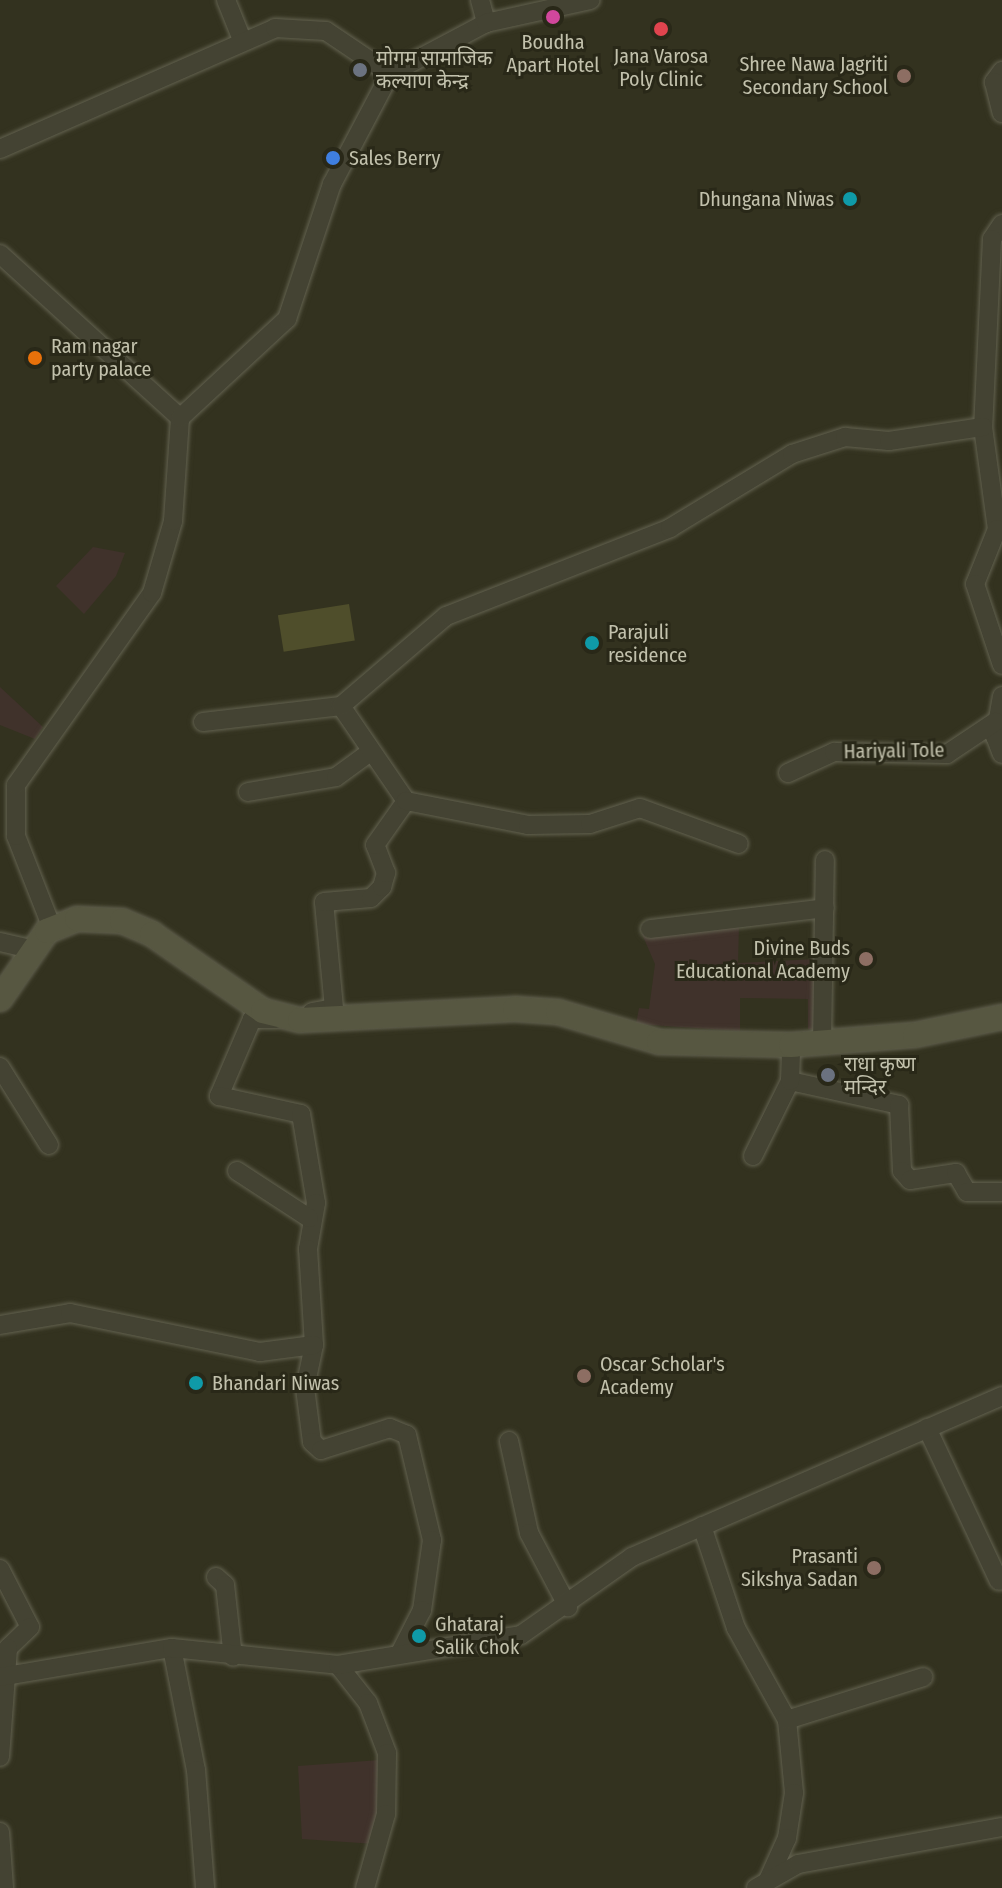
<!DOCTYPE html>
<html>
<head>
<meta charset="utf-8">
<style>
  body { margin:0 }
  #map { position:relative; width:1002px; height:1888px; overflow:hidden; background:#33321f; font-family:"Fira Sans Condensed","Noto Sans Devanagari",sans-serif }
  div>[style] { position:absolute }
  .green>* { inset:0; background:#40322b }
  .water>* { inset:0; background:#4f4e2b; transform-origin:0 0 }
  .roads { filter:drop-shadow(0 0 2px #636250) drop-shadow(0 0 2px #636250) }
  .minor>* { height:18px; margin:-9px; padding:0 9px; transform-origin:9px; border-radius:9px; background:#444333 }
  .secondary>* { height:24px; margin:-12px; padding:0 12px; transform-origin:12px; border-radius:12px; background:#575741 }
  .dots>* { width:22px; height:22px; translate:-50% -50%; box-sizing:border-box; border:4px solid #292818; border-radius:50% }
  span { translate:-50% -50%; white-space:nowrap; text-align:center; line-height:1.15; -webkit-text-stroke:6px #292818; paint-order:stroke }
  .poi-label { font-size:20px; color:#c2c1ac }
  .left { translate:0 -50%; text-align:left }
  .right { translate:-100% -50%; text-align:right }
  .street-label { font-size:20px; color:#c2c1ac }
</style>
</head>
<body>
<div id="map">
  <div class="green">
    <i style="clip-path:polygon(93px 547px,125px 553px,116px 576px,84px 614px,56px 586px)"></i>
    <i style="clip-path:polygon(0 687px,43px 727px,35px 739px,0 725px)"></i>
    <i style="clip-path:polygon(739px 926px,738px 963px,816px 959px,816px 1029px,808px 1029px,808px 999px,740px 998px,740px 1031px,636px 1024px,639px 1008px,649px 1009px,655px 964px,642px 934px)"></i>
    <i style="clip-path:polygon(380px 1760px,375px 1844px,302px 1839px,298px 1766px)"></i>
  </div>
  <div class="water">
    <i style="left:349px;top:604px;width:37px;height:72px;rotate:81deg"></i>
  </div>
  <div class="roads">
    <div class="minor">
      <i style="left:226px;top:0;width:40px;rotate:68deg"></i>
      <i style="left:480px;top:0;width:24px;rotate:75deg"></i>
      <i style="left:1002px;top:71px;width:14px;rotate:126deg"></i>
      <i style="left:994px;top:82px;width:32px;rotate:76deg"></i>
      <i style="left:0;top:149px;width:300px;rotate:-23.7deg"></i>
      <i style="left:275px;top:28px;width:51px;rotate:3.4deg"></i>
      <i style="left:326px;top:31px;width:77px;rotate:33.9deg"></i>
      <i style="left:1002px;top:224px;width:18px;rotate:124deg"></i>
      <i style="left:992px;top:239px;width:188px;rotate:92.7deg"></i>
      <i style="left:983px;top:427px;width:103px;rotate:82.2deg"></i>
      <i style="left:997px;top:529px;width:59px;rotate:111.8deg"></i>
      <i style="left:975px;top:584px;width:85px;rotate:71.6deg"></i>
      <i style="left:0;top:254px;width:244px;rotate:42.3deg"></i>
      <i style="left:1002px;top:696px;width:41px;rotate:99.9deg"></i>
      <i style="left:995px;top:736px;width:19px;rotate:69deg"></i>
      <i style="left:203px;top:722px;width:139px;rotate:-6.6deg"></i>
      <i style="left:788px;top:773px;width:51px;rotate:-24.5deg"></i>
      <i style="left:834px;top:752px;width:113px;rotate:1deg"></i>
      <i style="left:947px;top:754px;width:58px;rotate:-33.7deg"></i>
      <i style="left:248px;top:792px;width:89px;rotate:-9.7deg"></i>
      <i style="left:336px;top:777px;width:42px;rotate:-36.3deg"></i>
      <i style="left:406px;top:801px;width:115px;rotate:-124.4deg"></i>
      <i style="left:341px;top:706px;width:138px;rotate:-40.6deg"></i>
      <i style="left:446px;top:616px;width:241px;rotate:-21.4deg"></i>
      <i style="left:670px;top:528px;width:143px;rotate:-31.2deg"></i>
      <i style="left:792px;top:454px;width:56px;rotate:-17.8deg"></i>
      <i style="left:845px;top:437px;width:44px;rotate:5.2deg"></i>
      <i style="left:889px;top:441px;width:95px;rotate:-8.5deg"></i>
      <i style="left:52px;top:928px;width:99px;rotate:-111.4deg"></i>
      <i style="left:16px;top:836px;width:51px;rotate:-90deg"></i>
      <i style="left:16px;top:785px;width:235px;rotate:-54.7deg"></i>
      <i style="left:152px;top:593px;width:75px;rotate:-73.7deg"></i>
      <i style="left:173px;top:521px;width:103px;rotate:-86.1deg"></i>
      <i style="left:180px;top:418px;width:146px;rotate:-42.8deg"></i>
      <i style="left:287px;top:319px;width:142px;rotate:-71.6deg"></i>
      <i style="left:332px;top:184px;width:124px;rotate:-62.2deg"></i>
      <i style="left:390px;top:74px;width:109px;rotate:-28deg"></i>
      <i style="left:486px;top:23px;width:107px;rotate:-12.5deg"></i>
      <i style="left:650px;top:929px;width:176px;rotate:-6.8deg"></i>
      <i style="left:0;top:942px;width:37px;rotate:13deg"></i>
      <i style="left:312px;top:1012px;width:22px;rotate:-10deg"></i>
      <i style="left:334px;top:1008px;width:106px;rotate:-95.4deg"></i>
      <i style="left:324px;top:902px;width:47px;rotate:-4.9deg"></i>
      <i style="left:371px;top:898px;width:16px;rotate:-45deg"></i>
      <i style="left:382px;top:887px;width:15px;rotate:-74deg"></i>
      <i style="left:386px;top:873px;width:30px;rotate:-111deg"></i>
      <i style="left:375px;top:845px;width:54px;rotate:-54.8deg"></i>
      <i style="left:406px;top:801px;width:124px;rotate:11.1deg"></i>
      <i style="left:528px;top:825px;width:62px;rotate:-0.9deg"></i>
      <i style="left:590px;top:824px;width:52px;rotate:-17.7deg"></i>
      <i style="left:640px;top:808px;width:105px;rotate:20deg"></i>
      <i style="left:276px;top:1019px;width:24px;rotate:180deg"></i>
      <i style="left:252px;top:1019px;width:84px;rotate:113.2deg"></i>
      <i style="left:219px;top:1096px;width:84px;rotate:12.4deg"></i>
      <i style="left:301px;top:1114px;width:90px;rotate:80.4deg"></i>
      <i style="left:316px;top:1203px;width:47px;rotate:99.9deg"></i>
      <i style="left:308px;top:1249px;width:96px;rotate:86.4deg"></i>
      <i style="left:314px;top:1345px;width:44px;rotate:101.8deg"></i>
      <i style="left:305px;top:1388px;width:54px;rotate:82.6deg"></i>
      <i style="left:312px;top:1442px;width:12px;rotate:42deg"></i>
      <i style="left:321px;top:1450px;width:72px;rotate:-17.7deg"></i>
      <i style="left:390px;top:1428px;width:18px;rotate:22deg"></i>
      <i style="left:407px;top:1435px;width:108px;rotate:76.6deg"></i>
      <i style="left:432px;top:1540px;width:71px;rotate:98.1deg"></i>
      <i style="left:422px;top:1610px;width:48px;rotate:117.1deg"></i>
      <i style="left:822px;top:1043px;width:183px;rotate:-89.1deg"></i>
      <i style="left:0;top:1067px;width:92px;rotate:57.9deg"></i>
      <i style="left:790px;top:1081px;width:112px;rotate:12.4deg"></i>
      <i style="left:899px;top:1105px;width:66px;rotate:87.4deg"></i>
      <i style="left:902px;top:1171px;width:12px;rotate:48deg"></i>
      <i style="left:910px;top:1180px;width:47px;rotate:-8.7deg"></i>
      <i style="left:956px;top:1173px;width:22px;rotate:60deg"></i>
      <i style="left:967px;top:1192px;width:35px"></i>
      <i style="left:753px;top:1156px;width:84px;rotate:-63.7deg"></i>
      <i style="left:790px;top:1081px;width:36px;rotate:-88deg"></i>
      <i style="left:237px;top:1171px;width:86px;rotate:33.1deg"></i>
      <i style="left:0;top:1325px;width:71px;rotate:-9.7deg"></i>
      <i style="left:70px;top:1313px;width:194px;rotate:11.6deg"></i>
      <i style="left:260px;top:1352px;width:54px;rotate:-7.4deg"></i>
      <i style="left:927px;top:1428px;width:169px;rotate:64.8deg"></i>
      <i style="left:509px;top:1441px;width:94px;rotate:77.7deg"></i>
      <i style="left:529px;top:1533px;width:84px;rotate:62.2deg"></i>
      <i style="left:702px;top:1526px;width:108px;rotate:71.6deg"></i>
      <i style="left:736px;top:1628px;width:105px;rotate:61deg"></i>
      <i style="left:787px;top:1720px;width:73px;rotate:84.5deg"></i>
      <i style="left:794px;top:1793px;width:46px;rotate:98.8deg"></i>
      <i style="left:787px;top:1838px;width:46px;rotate:114.3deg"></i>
      <i style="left:0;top:1569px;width:65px;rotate:62.7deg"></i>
      <i style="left:30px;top:1627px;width:30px;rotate:136deg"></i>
      <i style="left:8px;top:1648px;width:109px;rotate:94.2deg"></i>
      <i style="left:216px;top:1577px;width:12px;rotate:42deg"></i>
      <i style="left:225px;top:1585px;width:72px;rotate:83.7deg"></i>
      <i style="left:172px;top:1648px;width:124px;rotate:78.9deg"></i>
      <i style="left:196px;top:1770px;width:118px;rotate:85.6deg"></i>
      <i style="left:338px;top:1665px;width:48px;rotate:51.7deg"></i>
      <i style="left:368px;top:1703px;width:53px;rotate:69.2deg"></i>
      <i style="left:387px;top:1753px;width:61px;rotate:90.9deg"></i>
      <i style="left:386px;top:1814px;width:77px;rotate:105.8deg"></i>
      <i style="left:0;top:1677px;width:174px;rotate:-9.6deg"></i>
      <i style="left:172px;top:1648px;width:167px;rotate:5.8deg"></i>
      <i style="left:338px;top:1665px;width:185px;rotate:-9.3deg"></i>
      <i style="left:521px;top:1635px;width:136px;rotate:-35.1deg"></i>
      <i style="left:632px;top:1557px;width:404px;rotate:-23.5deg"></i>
      <i style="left:787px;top:1720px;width:143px;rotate:-17.5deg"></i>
      <i style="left:0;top:1832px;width:56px;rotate:85.9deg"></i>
      <i style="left:756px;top:1888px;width:48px;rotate:-29.7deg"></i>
      <i style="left:798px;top:1864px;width:207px;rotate:-10.3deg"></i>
    </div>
    <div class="secondary">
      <i style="left:0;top:999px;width:83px;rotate:-55.3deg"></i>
      <i style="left:47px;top:931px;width:32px;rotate:-22deg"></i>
      <i style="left:77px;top:919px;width:45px;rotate:2.5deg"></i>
      <i style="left:122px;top:921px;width:33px;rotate:23deg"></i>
      <i style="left:152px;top:934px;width:135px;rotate:34.7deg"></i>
      <i style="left:263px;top:1011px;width:38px;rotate:14deg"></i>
      <i style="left:300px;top:1020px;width:215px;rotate:-2.9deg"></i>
      <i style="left:515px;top:1009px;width:43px;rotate:4deg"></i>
      <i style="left:558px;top:1012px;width:105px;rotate:16.5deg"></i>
      <i style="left:659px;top:1042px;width:132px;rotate:1.3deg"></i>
      <i style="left:791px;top:1045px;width:124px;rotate:-4.6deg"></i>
      <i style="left:915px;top:1035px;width:89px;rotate:-11.7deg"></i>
    </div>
  </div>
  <div class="dots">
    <i style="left:553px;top:17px;background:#d1479c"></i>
    <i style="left:661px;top:29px;background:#e0444e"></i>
    <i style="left:360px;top:70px;background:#6b7280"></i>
    <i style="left:904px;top:76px;background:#8d6e63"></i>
    <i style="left:333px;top:158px;background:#3f7fe0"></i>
    <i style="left:850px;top:199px;background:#0f9aa8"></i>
    <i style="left:35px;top:358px;background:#e8710a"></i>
    <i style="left:592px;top:643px;background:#0f9aa8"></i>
    <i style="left:866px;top:959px;background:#8d6e63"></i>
    <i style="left:828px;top:1075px;background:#6b7280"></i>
    <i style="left:584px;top:1376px;background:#8d6e63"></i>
    <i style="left:196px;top:1383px;background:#0f9aa8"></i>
    <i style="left:874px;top:1568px;background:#8d6e63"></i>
    <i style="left:419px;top:1636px;background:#0f9aa8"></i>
  </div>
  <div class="poi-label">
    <span style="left:553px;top:54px">Boudha<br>Apart Hotel</span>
    <span style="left:661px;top:68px">Jana Varosa<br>Poly Clinic</span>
    <span class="left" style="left:376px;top:70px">मोगम सामाजिक<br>कल्याण केन्द्र</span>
    <span class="right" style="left:888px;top:76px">Shree Nawa Jagriti<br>Secondary School</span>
    <span class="left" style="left:349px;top:158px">Sales Berry</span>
    <span class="right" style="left:834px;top:199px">Dhungana Niwas</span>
    <span class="left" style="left:51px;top:358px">Ram nagar<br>party palace</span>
    <span class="left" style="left:608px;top:644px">Parajuli<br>residence</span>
    <span class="right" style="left:850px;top:960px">Divine Buds<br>Educational Academy</span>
    <span class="left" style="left:844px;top:1076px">राधा कृष्ण<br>मन्दिर</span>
    <span class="left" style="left:600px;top:1376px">Oscar Scholar's<br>Academy</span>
    <span class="left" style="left:212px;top:1383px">Bhandari Niwas</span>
    <span class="right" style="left:858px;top:1568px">Prasanti<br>Sikshya Sadan</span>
    <span class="left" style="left:435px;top:1636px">Ghataraj<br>Salik Chok</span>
  </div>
  <div class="street-label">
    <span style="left:894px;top:751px;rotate:-1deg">Hariyali Tole</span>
  </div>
</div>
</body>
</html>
